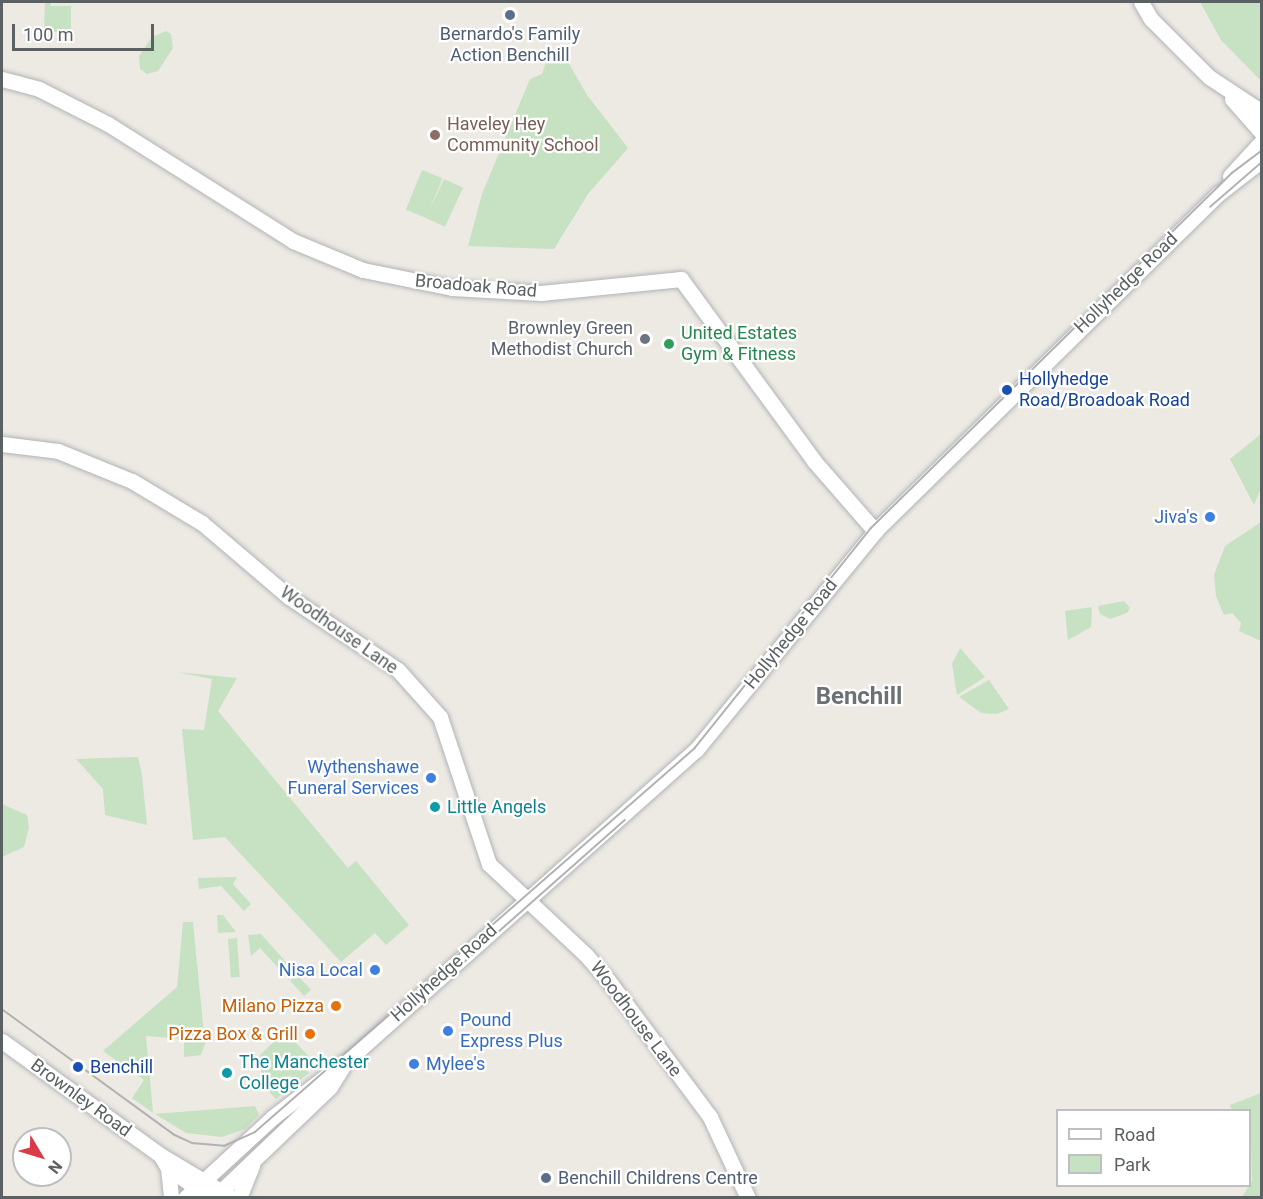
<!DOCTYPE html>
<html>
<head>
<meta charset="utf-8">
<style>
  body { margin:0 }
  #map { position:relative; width:1263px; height:1199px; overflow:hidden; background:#ede9e3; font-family:Roboto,sans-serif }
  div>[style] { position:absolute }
  .green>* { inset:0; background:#c6e2c2; transform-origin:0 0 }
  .roads { filter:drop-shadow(0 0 2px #b0b4b7) drop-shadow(0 0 2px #b0b4b7) }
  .secondary>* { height:15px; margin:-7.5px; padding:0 7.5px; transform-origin:7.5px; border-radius:7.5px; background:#fff }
  .tram>* { height:1.5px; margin:-0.75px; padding:0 0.75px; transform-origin:0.75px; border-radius:0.75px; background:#b1b2b2 }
  .dots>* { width:16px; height:16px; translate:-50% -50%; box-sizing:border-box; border:3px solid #fff; border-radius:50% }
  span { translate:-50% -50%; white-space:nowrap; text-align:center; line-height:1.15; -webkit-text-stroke:4.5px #fff; paint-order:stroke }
  .service-label { font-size:18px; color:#4e5e75 }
  .left { translate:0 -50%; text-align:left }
  .education-label { font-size:18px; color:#785e54 }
  .street-label { font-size:18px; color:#5b6062 }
  .worship-label { font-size:18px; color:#5b616d }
  .right { translate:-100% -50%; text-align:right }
  .leisure-label { font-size:18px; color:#27864d }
  .transit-label { font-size:18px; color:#164399 }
  .shop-label { font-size:18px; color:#366cbe }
  .culture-label { font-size:18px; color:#0d838f }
  .food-label { font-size:18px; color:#c56008 }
  .district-label { font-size:24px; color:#6c7274; font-weight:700 }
  .frame { position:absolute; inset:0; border:3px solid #5b6062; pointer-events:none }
  .legend { position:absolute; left:1056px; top:1109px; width:195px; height:78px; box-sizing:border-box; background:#fff; border:2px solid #bdbfc0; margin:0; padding:8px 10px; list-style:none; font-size:18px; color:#5b6062 }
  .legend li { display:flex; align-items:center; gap:12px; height:30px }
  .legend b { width:30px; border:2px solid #bdbfc0 }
  .north { position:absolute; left:12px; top:1127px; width:60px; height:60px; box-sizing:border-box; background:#fff; border:2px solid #bdbfc0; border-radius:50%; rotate:128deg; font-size:16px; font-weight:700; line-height:24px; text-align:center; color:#5b6062 }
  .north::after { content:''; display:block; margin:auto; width:21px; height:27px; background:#da3c47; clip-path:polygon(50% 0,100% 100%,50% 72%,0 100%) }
  .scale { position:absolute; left:12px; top:24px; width:142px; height:27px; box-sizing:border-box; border:3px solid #5b6062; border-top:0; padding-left:8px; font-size:18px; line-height:21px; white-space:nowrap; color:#5b6062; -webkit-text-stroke:4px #fff; paint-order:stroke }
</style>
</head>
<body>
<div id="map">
  <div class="green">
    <i style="clip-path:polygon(45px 2px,50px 2px,51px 6px,71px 6px,71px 32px,44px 32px)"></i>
    <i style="clip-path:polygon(1200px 2px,1261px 2px,1261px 81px,1221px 40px)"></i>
    <i style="clip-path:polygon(166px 31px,171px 34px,173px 48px,158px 71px,147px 74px,140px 69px,139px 56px,152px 37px)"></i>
    <i style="clip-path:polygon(560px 48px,587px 95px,628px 148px,588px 194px,554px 249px,468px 246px,482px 194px,530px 79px,542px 74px,548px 56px)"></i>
    <i style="left:422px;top:170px;width:22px;height:43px;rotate:22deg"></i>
    <i style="left:444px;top:179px;width:21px;height:43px;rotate:25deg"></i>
    <i style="clip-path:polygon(1261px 434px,1261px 488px,1254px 505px,1230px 459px)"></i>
    <i style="clip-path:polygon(1261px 522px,1262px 522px,1261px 641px,1239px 631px,1241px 623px,1232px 613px,1224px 615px,1216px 596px,1214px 575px,1225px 546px)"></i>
    <i style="clip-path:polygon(1124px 601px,1130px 608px,1127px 613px,1110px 619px,1100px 614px,1098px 606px)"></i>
    <i style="clip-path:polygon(1092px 607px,1091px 627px,1068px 640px,1065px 611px)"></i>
    <i style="clip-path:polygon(960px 648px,985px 677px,957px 695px,952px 664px)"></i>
    <i style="clip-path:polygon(177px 672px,237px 678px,218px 711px,348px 868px,356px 861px,409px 925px,386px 945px,375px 933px,341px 962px,225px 837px,193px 840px,182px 729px,204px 730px,212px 679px)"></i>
    <i style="clip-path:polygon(989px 680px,1009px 709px,997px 714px,981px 713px,959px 697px)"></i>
    <i style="clip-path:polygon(138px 757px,142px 775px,147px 825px,105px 815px,103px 789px,76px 759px)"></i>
    <i style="clip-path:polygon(2px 804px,27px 815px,29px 827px,24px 847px,2px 857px)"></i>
    <i style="clip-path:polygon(237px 877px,233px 884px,251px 904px,244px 911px,221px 886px,199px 889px,198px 878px)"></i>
    <i style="clip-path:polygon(217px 915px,223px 915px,236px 932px,218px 933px)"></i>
    <i style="clip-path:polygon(183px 922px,193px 922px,205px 1044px,201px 1055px,184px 1057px,184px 1039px,146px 1036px,153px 1113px,132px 1098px,144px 1080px,103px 1051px,177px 987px)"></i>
    <i style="clip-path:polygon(261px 934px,311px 990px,304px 996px,260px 948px,251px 956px,248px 935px)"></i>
    <i style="left:237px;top:938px;width:39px;height:9px;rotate:86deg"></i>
    <i style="clip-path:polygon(285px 1031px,311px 1059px,303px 1066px,309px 1073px,276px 1099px,262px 1084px,260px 1055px)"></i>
    <i style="clip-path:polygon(1261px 1093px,1261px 1197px,1242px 1197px,1252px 1181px,1250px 1110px,1232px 1110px,1230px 1105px)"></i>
    <i style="clip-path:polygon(255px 1106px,259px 1115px,245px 1129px,222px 1137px,186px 1133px,155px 1114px)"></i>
  </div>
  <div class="roads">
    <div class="secondary">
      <i style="left:1141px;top:2px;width:20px;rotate:60deg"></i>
      <i style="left:1151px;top:19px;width:82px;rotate:45deg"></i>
      <i style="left:1209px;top:77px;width:64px;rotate:33.4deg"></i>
      <i style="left:2px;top:79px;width:38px;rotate:15deg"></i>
      <i style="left:39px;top:89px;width:77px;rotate:26.9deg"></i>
      <i style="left:108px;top:124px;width:219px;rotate:32.3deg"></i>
      <i style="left:293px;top:241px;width:76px;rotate:22.5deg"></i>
      <i style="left:363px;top:270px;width:91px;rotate:11.4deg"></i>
      <i style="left:452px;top:288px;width:89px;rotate:3.2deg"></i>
      <i style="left:541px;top:293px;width:141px;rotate:-5.7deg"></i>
      <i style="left:681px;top:279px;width:225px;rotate:53.8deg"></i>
      <i style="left:814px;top:461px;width:93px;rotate:48.9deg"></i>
      <i style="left:1232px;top:99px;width:45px;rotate:48.6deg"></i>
      <i style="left:1230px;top:176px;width:47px;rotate:-47.6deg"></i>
      <i style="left:2px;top:444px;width:56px;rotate:7.1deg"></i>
      <i style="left:58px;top:451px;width:80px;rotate:22.1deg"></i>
      <i style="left:132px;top:481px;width:82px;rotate:31deg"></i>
      <i style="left:202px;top:523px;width:114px;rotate:40.4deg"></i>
      <i style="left:289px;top:597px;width:131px;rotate:33.8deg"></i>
      <i style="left:398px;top:670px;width:63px;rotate:48.2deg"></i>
      <i style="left:440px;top:717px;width:155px;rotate:71.6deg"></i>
      <i style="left:489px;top:864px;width:133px;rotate:43.2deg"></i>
      <i style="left:586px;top:955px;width:33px;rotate:49deg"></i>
      <i style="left:608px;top:980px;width:171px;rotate:53.3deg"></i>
      <i style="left:710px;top:1117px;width:89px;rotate:64.9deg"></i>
      <i style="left:2px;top:1041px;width:195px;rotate:35.8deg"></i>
      <i style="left:160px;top:1155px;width:84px;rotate:30.8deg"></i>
      <i style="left:162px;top:1158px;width:12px;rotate:59deg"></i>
      <i style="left:168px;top:1168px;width:52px;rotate:34.9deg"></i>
      <i style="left:168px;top:1168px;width:30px;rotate:84deg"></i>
      <i style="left:216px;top:1196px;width:158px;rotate:-43.7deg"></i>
      <i style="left:330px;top:1087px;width:25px;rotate:-58deg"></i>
      <i style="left:185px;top:1198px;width:120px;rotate:-42.6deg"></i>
      <i style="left:273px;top:1117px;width:98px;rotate:-37.6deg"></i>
      <i style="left:351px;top:1057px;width:462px;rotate:-41.7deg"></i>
      <i style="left:696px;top:750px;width:283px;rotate:-50.7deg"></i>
      <i style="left:875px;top:531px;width:481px;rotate:-44.5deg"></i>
      <i style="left:1218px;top:194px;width:56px;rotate:-37.7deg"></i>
      <i style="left:239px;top:1198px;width:35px;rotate:-68deg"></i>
    </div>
  </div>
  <div class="tram">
    <i style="left:1210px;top:207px;width:69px;rotate:-40.9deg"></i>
    <i style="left:436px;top:987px;width:252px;rotate:-41.5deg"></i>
    <i style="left:2px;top:1009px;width:214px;rotate:36.1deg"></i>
    <i style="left:175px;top:1135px;width:19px;rotate:25deg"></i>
    <i style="left:192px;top:1143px;width:32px;rotate:5deg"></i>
    <i style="left:224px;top:1146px;width:34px;rotate:-24deg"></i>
    <i style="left:255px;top:1132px;width:583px;rotate:-41.1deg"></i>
    <i style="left:694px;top:749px;width:283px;rotate:-51.3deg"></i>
    <i style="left:871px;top:528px;width:506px;rotate:-44.52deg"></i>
    <i style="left:1232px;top:173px;width:38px;rotate:-37deg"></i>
  </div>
  <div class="dots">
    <i style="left:510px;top:15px;background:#5c6f8a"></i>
    <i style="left:435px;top:135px;background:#8d6e63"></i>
    <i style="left:645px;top:339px;background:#6b7280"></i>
    <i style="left:669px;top:344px;background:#2e9e5b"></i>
    <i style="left:1007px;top:390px;background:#1a4fb4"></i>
    <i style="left:1210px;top:517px;background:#3f7fe0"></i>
    <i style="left:431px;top:778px;background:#3f7fe0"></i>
    <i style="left:435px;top:807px;background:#0f9aa8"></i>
    <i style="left:375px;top:970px;background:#3f7fe0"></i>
    <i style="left:336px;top:1006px;background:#e8710a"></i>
    <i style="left:448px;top:1031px;background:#3f7fe0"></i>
    <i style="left:310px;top:1034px;background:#e8710a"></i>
    <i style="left:414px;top:1064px;background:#3f7fe0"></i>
    <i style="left:78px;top:1067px;background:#1a4fb4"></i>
    <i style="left:227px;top:1073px;background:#0f9aa8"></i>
    <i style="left:546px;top:1178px;background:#5c6f8a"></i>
  </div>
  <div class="service-label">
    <span style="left:510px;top:45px">Bernardo's Family<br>Action Benchill</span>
    <span class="left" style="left:558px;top:1178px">Benchill Childrens Centre</span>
  </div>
  <div class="education-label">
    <span class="left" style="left:447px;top:135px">Haveley Hey<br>Community School</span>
  </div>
  <div class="street-label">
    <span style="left:1126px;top:283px;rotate:-44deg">Hollyhedge Road</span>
    <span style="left:476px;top:286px;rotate:5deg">Broadoak Road</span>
    <span style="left:339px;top:630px;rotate:35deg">Woodhouse Lane</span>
    <span style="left:791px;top:634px;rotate:-51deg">Hollyhedge Road</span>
    <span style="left:444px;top:973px;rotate:-42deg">Hollyhedge Road</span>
    <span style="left:636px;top:1019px;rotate:53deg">Woodhouse Lane</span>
    <span style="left:81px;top:1098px;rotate:36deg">Brownley Road</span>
  </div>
  <div class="worship-label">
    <span class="right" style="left:633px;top:339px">Brownley Green<br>Methodist Church</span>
  </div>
  <div class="leisure-label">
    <span class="left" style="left:681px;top:344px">United Estates<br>Gym &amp; Fitness</span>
  </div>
  <div class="transit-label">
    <span class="left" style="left:1019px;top:390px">Hollyhedge<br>Road/Broadoak Road</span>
    <span class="left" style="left:90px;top:1067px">Benchill</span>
  </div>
  <div class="shop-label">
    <span class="right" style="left:1198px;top:517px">Jiva's</span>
    <span class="right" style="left:419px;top:778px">Wythenshawe<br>Funeral Services</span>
    <span class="right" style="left:363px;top:970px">Nisa Local</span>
    <span class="left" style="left:460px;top:1031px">Pound<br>Express Plus</span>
    <span class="left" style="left:426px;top:1064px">Mylee's</span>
  </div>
  <div class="culture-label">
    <span class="left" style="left:447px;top:807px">Little Angels</span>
    <span class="left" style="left:239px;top:1073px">The Manchester<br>College</span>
  </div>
  <div class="food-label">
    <span class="right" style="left:324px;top:1006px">Milano Pizza</span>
    <span class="right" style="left:298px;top:1034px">Pizza Box &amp; Grill</span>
  </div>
  <div class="district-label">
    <span style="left:859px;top:697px">Benchill</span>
  </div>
  <div class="frame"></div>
  <ul class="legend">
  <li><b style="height:8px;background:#fff"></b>Road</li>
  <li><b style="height:16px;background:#c6e2c2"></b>Park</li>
  </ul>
  <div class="north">N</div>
  <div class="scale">100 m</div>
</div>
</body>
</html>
